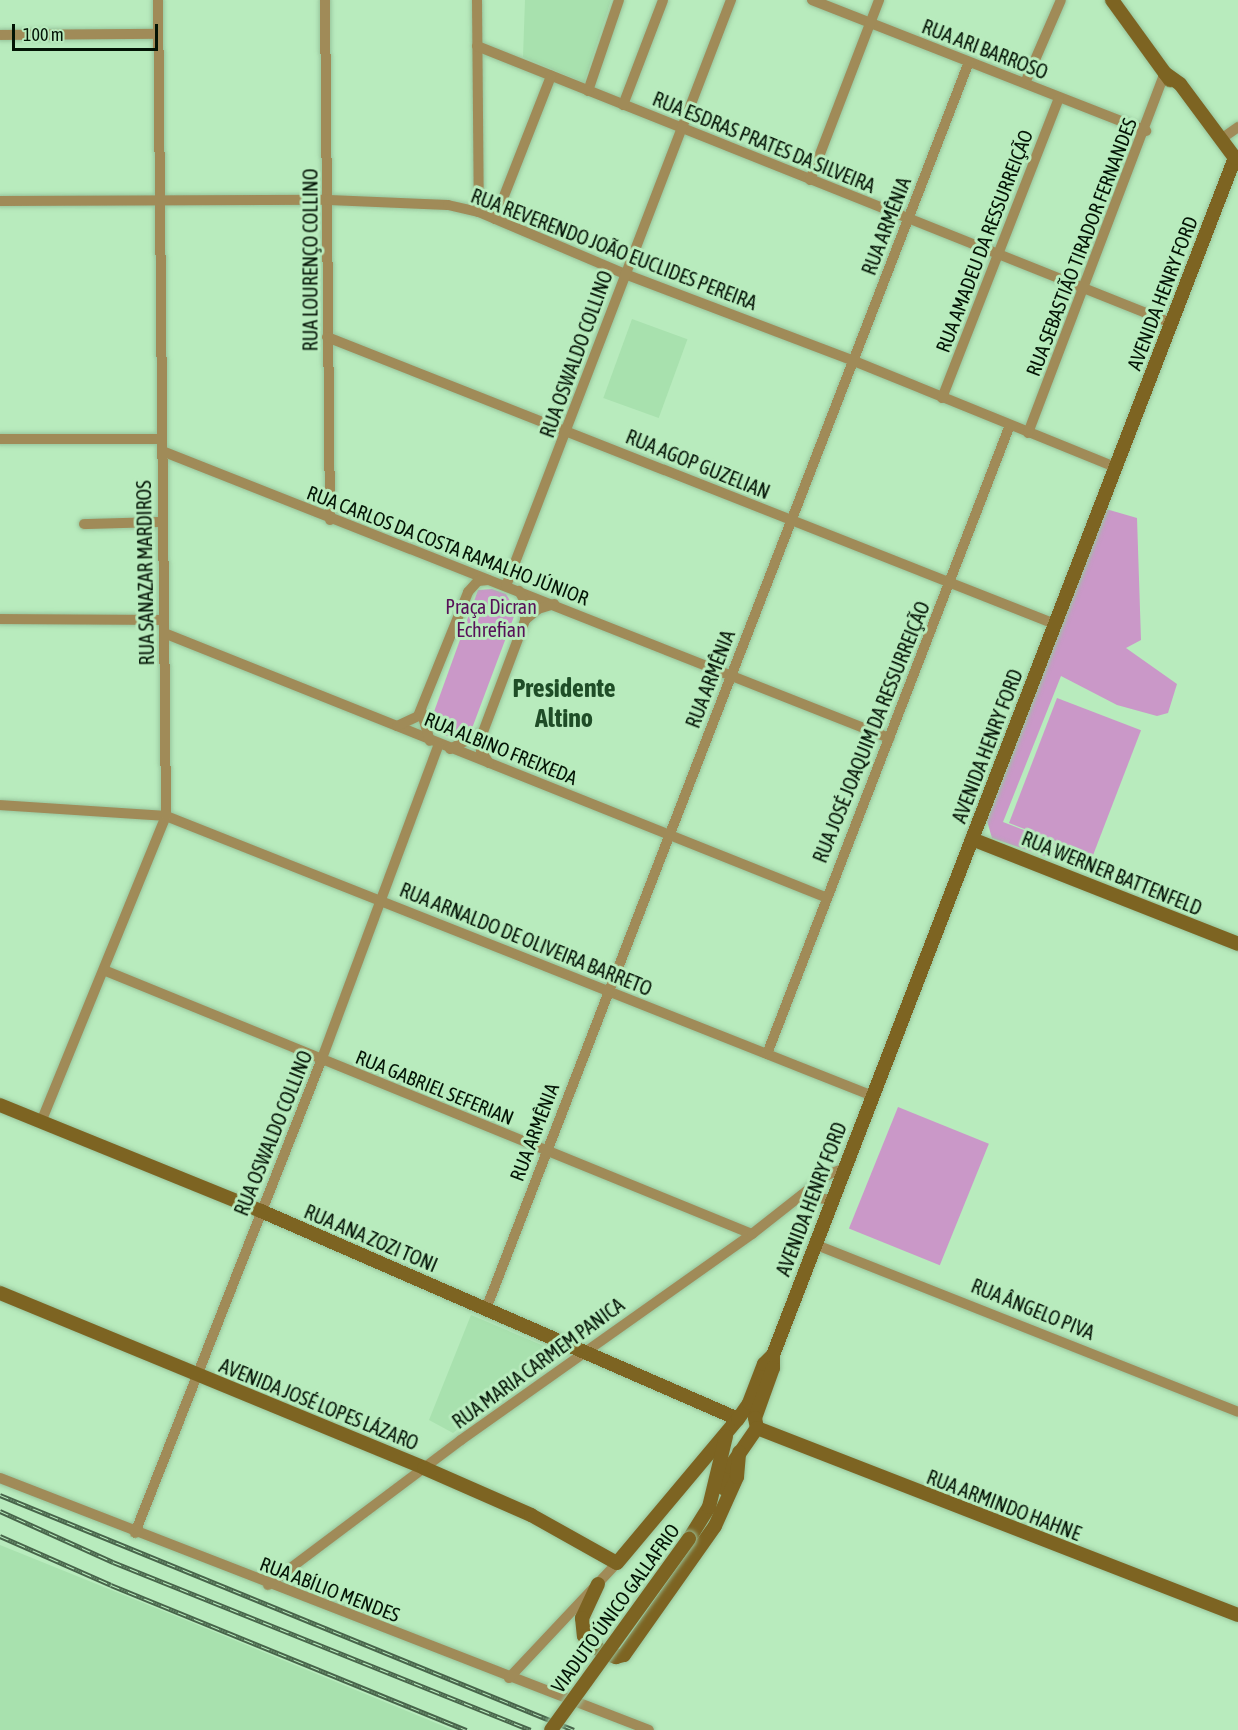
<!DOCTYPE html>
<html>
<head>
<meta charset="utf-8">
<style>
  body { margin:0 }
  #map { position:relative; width:1238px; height:1730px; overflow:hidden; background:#b8ebbd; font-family:"Asap Condensed",sans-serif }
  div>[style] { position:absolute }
  .built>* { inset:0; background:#a8e1ae; transform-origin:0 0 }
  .green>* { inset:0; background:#ca98c8; transform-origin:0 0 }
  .roads { filter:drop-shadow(0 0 2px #97c49c) drop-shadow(0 0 2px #97c49c) }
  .street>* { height:10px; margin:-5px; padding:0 5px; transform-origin:5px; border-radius:5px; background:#a08b58 }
  .secondary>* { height:14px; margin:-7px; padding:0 7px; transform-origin:7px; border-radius:7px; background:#7d6422 }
  .rail>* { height:5px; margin-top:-2.5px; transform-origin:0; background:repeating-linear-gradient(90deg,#b8ebbd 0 9px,#47644a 0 18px); box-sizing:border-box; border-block:2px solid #47644a }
  .bridges { filter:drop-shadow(0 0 2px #97c49c) drop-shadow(0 0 2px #97c49c) }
  .secondary-bridge>* { height:14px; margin:-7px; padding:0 7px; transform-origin:7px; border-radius:7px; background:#7d6422 }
  span { translate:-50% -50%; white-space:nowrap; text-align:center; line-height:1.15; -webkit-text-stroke:6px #b8ebbd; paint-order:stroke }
  .street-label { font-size:20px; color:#031405 }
  .park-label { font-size:20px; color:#571058 }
  .district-label { font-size:26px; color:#1f4d27; font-weight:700 }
  .scale { position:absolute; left:12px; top:24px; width:146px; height:27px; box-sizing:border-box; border:3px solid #031405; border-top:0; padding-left:8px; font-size:18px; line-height:21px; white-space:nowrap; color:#031405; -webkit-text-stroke:4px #b8ebbd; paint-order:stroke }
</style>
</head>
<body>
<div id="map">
  <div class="built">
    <i style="clip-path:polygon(525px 0,611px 0,584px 83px,523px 57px)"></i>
    <i style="left:632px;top:319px;width:59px;height:84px;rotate:20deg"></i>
    <i style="clip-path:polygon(471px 1315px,558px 1352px,453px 1433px,429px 1420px)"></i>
    <i style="clip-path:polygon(0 1545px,183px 1619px,453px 1730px,0 1730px)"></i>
  </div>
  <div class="green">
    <i style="clip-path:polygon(1106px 509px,1137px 518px,1141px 640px,1126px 648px,1177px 684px,1168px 713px,1157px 716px,1117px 705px,1061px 676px,1003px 822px,1106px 862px,1099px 875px,992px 838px,987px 821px)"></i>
    <i style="clip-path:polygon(492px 589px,506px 594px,516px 611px,471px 731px,461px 737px,446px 736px,431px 720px,478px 590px)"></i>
    <i style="left:1057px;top:698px;width:90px;height:134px;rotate:21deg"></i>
    <i style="left:898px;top:1107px;width:98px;height:131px;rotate:22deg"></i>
  </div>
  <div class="roads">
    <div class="street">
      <i style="left:325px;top:0;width:520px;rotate:89.45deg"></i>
      <i style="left:477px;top:0;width:212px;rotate:89.5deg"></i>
      <i style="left:812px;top:0;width:359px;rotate:21.4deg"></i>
      <i style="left:0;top:35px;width:158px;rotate:-0.4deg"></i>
      <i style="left:477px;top:46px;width:747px;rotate:21.76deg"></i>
      <i style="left:1025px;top:83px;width:90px;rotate:-66.6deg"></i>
      <i style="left:588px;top:91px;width:96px;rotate:-71.2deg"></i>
      <i style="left:623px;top:105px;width:112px;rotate:-69.1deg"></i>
      <i style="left:1221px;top:139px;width:21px;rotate:-35deg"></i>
      <i style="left:810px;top:180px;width:193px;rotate:-69deg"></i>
      <i style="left:0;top:201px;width:329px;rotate:-0.2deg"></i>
      <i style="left:329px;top:200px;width:119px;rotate:2.4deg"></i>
      <i style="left:448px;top:205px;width:32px;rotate:13deg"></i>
      <i style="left:479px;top:212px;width:159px;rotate:23deg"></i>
      <i style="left:625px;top:274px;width:245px;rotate:20.8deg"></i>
      <i style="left:854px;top:361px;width:282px;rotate:22.1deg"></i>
      <i style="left:495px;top:219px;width:154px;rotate:-68.6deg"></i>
      <i style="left:327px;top:337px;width:783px;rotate:21.52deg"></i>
      <i style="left:942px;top:398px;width:322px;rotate:-68.7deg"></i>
      <i style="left:1028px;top:433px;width:385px;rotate:-69.2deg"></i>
      <i style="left:0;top:439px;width:162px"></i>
      <i style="left:162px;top:451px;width:782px;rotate:21.54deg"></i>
      <i style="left:84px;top:524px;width:78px;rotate:-1.5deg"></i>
      <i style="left:506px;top:586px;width:628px;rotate:-69deg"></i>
      <i style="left:0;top:619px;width:164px;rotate:0.3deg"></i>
      <i style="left:525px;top:620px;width:17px;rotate:-40deg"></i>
      <i style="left:538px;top:609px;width:17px;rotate:-17deg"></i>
      <i style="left:164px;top:633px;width:712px;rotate:21.77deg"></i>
      <i style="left:421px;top:710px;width:32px;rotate:74deg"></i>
      <i style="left:397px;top:726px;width:23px;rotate:-25deg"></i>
      <i style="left:418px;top:716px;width:134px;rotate:-68deg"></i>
      <i style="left:468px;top:592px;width:15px;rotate:-48deg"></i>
      <i style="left:478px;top:581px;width:10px;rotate:-6deg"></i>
      <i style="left:450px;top:749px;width:36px;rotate:-27deg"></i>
      <i style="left:489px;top:763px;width:14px;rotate:-124deg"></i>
      <i style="left:481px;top:751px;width:11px;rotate:-95deg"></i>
      <i style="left:480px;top:740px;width:128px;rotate:-69.4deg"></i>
      <i style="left:525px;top:620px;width:17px;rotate:-87deg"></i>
      <i style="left:526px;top:603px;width:14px;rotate:-120deg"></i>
      <i style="left:0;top:805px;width:166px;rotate:3.8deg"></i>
      <i style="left:166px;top:816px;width:760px;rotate:21.61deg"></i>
      <i style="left:106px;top:971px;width:697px;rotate:22.15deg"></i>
      <i style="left:767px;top:1054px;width:674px;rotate:-68.88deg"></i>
      <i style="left:41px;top:1122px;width:331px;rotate:-67.8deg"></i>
      <i style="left:166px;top:816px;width:816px;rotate:-90.56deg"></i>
      <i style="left:802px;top:1195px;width:28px;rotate:10deg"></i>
      <i style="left:814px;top:1244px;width:456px;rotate:21.6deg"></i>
      <i style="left:486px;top:1309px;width:1337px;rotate:-68.83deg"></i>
      <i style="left:0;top:1478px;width:696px;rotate:21.22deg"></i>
      <i style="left:135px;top:1533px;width:507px;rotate:-68.49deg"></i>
      <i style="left:321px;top:1061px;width:338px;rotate:-69.6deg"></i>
      <i style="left:268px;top:1585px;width:241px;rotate:-36.9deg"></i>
      <i style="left:461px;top:1440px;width:357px;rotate:-35.3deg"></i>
      <i style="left:752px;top:1234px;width:95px;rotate:-38.2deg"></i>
      <i style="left:827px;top:1175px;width:17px;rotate:-21deg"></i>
      <i style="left:509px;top:1678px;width:158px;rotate:-46.8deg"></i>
    </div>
    <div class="secondary">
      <i style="left:1112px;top:0;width:99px;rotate:54.1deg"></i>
      <i style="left:972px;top:839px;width:286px;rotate:21.5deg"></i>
      <i style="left:0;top:1105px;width:282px;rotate:22.1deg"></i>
      <i style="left:261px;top:1211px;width:520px;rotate:23.56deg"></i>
      <i style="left:0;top:1293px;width:459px;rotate:22.4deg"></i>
      <i style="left:424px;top:1468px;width:117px;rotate:23.7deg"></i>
      <i style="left:531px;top:1515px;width:98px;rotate:29.2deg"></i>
      <i style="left:617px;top:1563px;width:188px;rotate:-50deg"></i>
      <i style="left:738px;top:1419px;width:19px;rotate:-55deg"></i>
      <i style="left:749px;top:1403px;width:42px;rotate:-69deg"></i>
      <i style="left:764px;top:1364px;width:13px;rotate:-45deg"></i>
      <i style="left:773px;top:1355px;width:13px;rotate:90deg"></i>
      <i style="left:773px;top:1368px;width:53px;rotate:109.8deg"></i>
      <i style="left:755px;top:1418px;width:10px;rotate:79deg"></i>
      <i style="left:773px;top:1355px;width:1283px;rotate:-68.9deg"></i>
      <i style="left:1235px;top:158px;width:92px;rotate:-126.6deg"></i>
      <i style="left:1180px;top:84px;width:19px;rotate:-144deg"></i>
      <i style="left:757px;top:1428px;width:516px;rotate:21.24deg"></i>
      <i style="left:723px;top:1488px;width:22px;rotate:-72deg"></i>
      <i style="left:730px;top:1467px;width:47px;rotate:-55.3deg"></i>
      <i style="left:689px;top:1539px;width:38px;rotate:-58deg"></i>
      <i style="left:709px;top:1507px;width:73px;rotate:-76.5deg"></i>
      <i style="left:598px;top:1584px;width:38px;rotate:115deg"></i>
      <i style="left:582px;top:1618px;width:18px;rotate:84deg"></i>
      <i style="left:584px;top:1636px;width:24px;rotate:42deg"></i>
      <i style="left:602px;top:1652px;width:15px;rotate:20deg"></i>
      <i style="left:616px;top:1657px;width:8px;rotate:-14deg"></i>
      <i style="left:624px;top:1655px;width:158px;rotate:-54.8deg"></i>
      <i style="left:715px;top:1526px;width:54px;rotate:-65.8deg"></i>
      <i style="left:737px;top:1477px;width:25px;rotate:-85deg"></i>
    </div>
  </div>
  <div class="rail">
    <i style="left:0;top:1495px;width:620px;rotate:22.26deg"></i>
    <i style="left:0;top:1511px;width:124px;rotate:24.3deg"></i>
    <i style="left:113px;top:1562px;width:450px;rotate:21.9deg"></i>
    <i style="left:0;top:1536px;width:121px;rotate:23.8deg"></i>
    <i style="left:111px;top:1585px;width:384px;rotate:22.2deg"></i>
  </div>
  <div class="bridges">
    <div class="secondary-bridge">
      <i style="left:551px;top:1730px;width:236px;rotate:-54.2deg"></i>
    </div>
  </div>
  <div class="street-label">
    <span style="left:985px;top:49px;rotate:21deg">RUA ARI BARROSO</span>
    <span style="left:764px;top:142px;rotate:22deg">RUA ESDRAS PRATES DA SILVEIRA</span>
    <span style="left:886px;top:226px;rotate:-69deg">RUA ARMÊNIA</span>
    <span style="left:984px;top:241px;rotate:-69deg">RUA AMADEU DA RESSURREIÇÃO</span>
    <span style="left:1081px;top:247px;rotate:-69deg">RUA SEBASTIÃO TIRADOR FERNANDES</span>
    <span style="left:614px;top:249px;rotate:21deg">RUA REVERENDO JOÃO EUCLIDES PEREIRA</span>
    <span style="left:310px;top:260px;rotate:-90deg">RUA LOURENÇO COLLINO</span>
    <span style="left:1162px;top:293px;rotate:-69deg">AVENIDA HENRY FORD</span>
    <span style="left:576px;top:354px;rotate:-70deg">RUA OSWALDO COLLINO</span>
    <span style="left:698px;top:464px;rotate:22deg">RUA AGOP GUZELIAN</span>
    <span style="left:448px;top:545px;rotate:21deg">RUA CARLOS DA COSTA RAMALHO JÚNIOR</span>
    <span style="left:145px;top:573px;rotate:-91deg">RUA SANAZAR MARDIROS</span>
    <span style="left:710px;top:679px;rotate:-69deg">RUA ARMÊNIA</span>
    <span style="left:871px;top:732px;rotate:-68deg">RUA JOSÉ JOAQUIM DA RESSURREIÇÃO</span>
    <span style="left:987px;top:746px;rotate:-69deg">AVENIDA HENRY FORD</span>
    <span style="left:501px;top:748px;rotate:22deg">RUA ALBINO FREIXEDA</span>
    <span style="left:1112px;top:873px;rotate:22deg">RUA WERNER BATTENFELD</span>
    <span style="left:526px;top:939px;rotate:22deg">RUA ARNALDO DE OLIVEIRA BARRETO</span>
    <span style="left:435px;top:1087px;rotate:22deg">RUA GABRIEL SEFERIAN</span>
    <span style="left:534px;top:1132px;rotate:-69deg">RUA ARMÊNIA</span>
    <span style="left:273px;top:1133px;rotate:-68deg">RUA OSWALDO COLLINO</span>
    <span style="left:811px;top:1199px;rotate:-69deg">AVENIDA HENRY FORD</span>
    <span style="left:371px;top:1238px;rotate:23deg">RUA ANA ZOZI TONI</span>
    <span style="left:1033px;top:1309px;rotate:22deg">RUA ÂNGELO PIVA</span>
    <span style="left:538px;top:1363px;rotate:-36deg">RUA MARIA CARMEM PANICA</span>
    <span style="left:319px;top:1404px;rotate:22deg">AVENIDA JOSÉ LOPES LÁZARO</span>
    <span style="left:1004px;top:1505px;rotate:21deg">RUA ARMINDO HAHNE</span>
    <span style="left:330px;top:1589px;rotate:21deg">RUA ABÍLIO MENDES</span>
    <span style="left:615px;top:1608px;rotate:-54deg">VIADUTO ÚNICO GALLAFRIO</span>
  </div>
  <div class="park-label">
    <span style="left:491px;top:618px">Praça Dicran<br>Echrefian</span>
  </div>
  <div class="district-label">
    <span style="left:564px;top:704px">Presidente<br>Altino</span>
  </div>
  <div class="scale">100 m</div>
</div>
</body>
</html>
